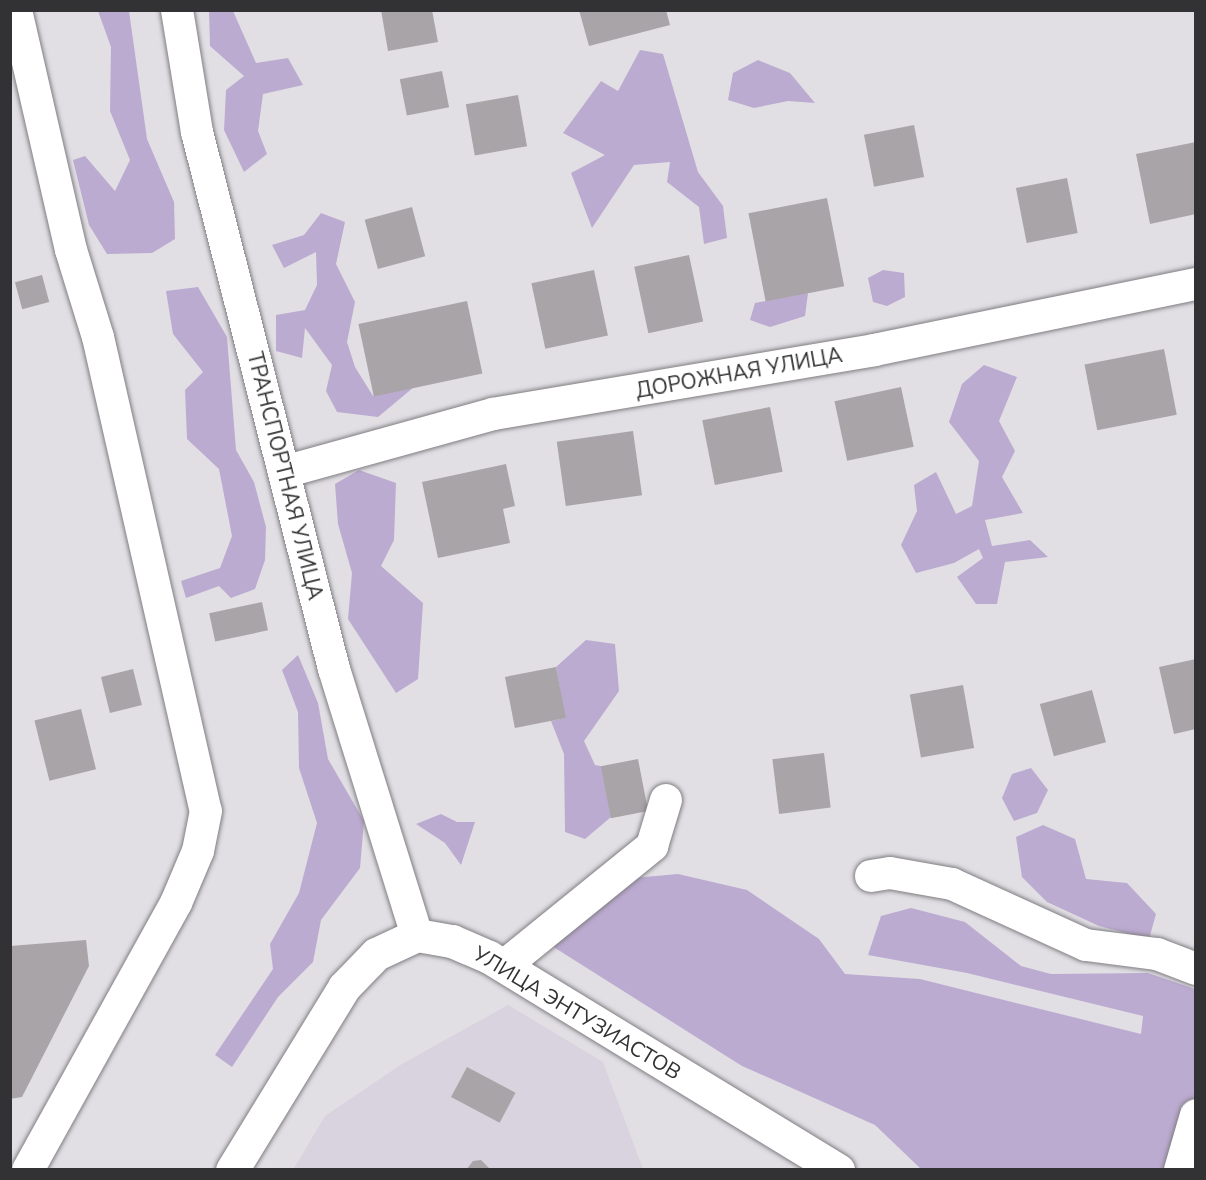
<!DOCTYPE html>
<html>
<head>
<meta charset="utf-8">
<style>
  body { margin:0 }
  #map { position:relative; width:1206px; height:1180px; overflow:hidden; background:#e1dfe4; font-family:"Nunito Sans",sans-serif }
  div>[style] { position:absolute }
  .built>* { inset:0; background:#d8d3df }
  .green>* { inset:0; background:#bcabd1 }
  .building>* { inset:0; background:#a9a4a7; transform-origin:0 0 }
  .roads { filter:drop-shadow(0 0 2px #807e83) drop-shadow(0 0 2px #807e83) }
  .minor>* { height:32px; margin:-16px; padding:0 16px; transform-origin:16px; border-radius:16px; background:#fff }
  .tertiary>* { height:33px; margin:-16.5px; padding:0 16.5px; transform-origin:16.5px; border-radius:16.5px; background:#fff }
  span { translate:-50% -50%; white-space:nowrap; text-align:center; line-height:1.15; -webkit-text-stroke:6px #fff; paint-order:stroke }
  .street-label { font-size:21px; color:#323133 }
  .frame { position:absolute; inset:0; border:12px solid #323133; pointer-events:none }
</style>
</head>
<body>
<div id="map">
  <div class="built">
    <i style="clip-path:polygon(508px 1005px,603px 1062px,643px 1169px,293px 1170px,325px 1116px,402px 1064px)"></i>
  </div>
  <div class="green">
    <i style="clip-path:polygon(98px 11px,129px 11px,147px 139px,174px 202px,175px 239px,152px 253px,107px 254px,89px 225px,73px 160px,85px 156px,115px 191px,130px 160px,110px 111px,111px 47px)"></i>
    <i style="clip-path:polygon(209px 11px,233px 11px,256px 63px,288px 58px,303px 85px,263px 94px,258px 131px,267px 154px,244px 172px,224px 130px,226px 90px,244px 76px,210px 46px)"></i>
    <i style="clip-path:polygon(640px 50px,663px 54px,698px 172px,723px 206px,727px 238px,704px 244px,699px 207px,667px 182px,670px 162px,634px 165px,592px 228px,571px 173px,605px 155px,563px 133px,601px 81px,618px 91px)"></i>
    <i style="clip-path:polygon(758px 60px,790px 73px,815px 103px,788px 101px,754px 108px,728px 100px,733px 73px)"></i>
    <i style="clip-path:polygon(321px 213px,345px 222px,336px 264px,355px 302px,347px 342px,355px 367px,373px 396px,414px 387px,378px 417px,337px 412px,326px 391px,332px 365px,305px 328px,302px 358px,276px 351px,276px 315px,305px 310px,317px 285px,316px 252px,284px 268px,272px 245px,304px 235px)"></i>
    <i style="clip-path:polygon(883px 270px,904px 273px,905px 297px,887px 306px,873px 302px,868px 278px)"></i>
    <i style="clip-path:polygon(198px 287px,227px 337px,236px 450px,254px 482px,266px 527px,265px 560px,255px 589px,231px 598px,219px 586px,186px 598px,181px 581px,220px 568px,232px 536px,219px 469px,187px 439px,185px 390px,203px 372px,173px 334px,166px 291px)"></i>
    <i style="clip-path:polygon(808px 293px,805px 316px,770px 327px,750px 320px,755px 303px)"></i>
    <i style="clip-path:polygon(984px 365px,1017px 377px,999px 421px,1015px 451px,1002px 477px,1023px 513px,985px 520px,992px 546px,1030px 540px,1048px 557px,1005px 562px,997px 604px,976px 604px,957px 577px,983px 558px,979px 549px,954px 563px,916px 573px,901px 545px,917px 511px,914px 485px,936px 472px,956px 514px,972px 506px,979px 461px,949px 422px,962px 384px)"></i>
    <i style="clip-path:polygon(359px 470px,396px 483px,394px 540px,381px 566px,423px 603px,418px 679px,396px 693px,348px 619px,352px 573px,338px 524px,335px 484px)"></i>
    <i style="clip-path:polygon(586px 640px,615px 644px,619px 691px,584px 741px,595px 765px,601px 766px,611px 817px,585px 839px,565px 832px,564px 754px,551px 721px,565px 718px,556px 667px)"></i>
    <i style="clip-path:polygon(298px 655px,318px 703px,328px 759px,364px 821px,360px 868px,321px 920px,313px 962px,278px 997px,232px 1067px,215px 1055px,273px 969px,270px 944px,299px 893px,317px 823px,299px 768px,298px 712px,282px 670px)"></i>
    <i style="clip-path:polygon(1031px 768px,1048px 790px,1037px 813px,1014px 821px,1002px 798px,1012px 774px)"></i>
    <i style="clip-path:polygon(441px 814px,457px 822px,475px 822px,461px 865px,445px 843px,416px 824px)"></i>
    <i style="clip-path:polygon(1043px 825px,1075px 839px,1086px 879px,1127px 883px,1156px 914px,1149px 939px,1099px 926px,1047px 902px,1022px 877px,1016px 837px)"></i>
    <i style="clip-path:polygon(678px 874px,747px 890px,819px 939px,845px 974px,920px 979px,1141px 1034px,1143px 1016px,967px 973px,868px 955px,881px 916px,911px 908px,965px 922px,1021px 966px,1051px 974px,1148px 973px,1195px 989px,1195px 1104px,1171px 1169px,921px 1169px,875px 1125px,742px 1066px,552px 946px,622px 879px)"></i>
  </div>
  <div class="building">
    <i style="clip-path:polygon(381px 10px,432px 10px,438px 42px,388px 51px)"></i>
    <i style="clip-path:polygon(579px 10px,666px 10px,670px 25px,589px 46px)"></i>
    <i style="left:442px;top:71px;width:37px;height:43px;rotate:79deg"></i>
    <i style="left:518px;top:95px;width:52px;height:53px;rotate:80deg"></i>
    <i style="left:914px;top:125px;width:53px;height:51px;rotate:79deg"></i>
    <i style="clip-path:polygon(1196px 142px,1196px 214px,1150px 224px,1136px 154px)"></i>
    <i style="left:1067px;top:178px;width:56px;height:52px;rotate:79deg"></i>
    <i style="left:827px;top:198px;width:90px;height:80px;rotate:79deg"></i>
    <i style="left:412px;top:207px;width:51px;height:49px;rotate:75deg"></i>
    <i style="left:689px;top:255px;width:68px;height:56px;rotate:78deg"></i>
    <i style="left:594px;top:270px;width:67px;height:64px;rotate:78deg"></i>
    <i style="left:42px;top:275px;width:28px;height:28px;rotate:75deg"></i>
    <i style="left:467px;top:301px;width:74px;height:111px;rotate:78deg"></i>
    <i style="left:1164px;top:349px;width:67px;height:81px;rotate:79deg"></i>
    <i style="left:901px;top:387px;width:61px;height:68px;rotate:78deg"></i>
    <i style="left:770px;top:407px;width:66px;height:69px;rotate:79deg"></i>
    <i style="left:633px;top:431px;width:65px;height:77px;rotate:82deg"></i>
    <i style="clip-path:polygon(506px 464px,515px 506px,503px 509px,510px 543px,438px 558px,422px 482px)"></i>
    <i style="left:262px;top:602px;width:29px;height:54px;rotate:78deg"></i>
    <i style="clip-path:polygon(1196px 659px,1196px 729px,1174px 734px,1159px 667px)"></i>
    <i style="left:556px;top:667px;width:52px;height:52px;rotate:79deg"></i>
    <i style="left:133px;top:669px;width:37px;height:33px;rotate:76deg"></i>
    <i style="left:963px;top:685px;width:64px;height:54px;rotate:80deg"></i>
    <i style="left:1092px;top:690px;width:54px;height:54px;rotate:75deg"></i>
    <i style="left:81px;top:709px;width:62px;height:48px;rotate:76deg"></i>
    <i style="left:824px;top:753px;width:55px;height:52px;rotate:83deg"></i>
    <i style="left:638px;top:759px;width:53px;height:38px;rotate:79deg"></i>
    <i style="clip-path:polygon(86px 940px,89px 966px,22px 1097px,10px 1099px,10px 946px)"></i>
    <i style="left:467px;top:1067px;width:55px;height:34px;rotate:28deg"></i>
    <i style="clip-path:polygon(473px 1161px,481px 1160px,491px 1170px,466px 1170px)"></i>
  </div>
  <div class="roads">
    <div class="minor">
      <i style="left:16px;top:10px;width:246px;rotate:77.1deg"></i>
      <i style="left:71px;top:250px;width:91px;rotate:72.8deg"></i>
      <i style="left:98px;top:337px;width:486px;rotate:77.2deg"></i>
      <i style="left:206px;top:811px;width:41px;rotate:101.3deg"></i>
      <i style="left:198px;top:851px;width:56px;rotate:112.9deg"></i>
      <i style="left:176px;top:903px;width:305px;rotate:119deg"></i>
      <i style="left:177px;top:10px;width:124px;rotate:80.7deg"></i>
      <i style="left:197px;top:132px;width:554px;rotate:75.69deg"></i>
      <i style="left:334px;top:669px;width:279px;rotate:72.7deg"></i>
      <i style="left:284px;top:472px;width:217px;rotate:-15.5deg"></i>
      <i style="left:493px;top:414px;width:386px;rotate:-9.5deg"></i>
      <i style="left:874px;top:350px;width:329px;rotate:-11.6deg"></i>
      <i style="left:871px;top:876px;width:19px;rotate:-9deg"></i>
      <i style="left:890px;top:873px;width:63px;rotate:10.1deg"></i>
      <i style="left:952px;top:884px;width:147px;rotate:24.5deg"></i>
      <i style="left:1086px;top:945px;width:72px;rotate:7.2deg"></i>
      <i style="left:1157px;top:954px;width:42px;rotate:21deg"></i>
      <i style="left:504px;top:966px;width:191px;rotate:-39deg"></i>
      <i style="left:652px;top:846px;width:48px;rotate:-73.1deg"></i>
      <i style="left:1180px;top:1170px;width:57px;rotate:-73.8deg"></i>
    </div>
    <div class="tertiary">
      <i style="left:232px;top:1170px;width:215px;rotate:-58.5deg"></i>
      <i style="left:344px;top:987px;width:46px;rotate:-45.9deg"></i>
      <i style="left:376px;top:954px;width:45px;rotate:-24.9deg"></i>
      <i style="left:417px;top:935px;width:36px;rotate:10deg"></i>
      <i style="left:452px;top:941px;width:40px;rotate:23.4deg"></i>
      <i style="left:489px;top:957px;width:409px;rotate:31.4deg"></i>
    </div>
  </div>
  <div class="street-label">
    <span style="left:739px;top:373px;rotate:-10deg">ДОРОЖНАЯ УЛИЦА</span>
    <span style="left:285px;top:476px;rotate:76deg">ТРАНСПОРТНАЯ УЛИЦА</span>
    <span style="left:577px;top:1013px;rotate:31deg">УЛИЦА ЭНТУЗИАСТОВ</span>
  </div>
  <div class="frame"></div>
</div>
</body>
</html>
